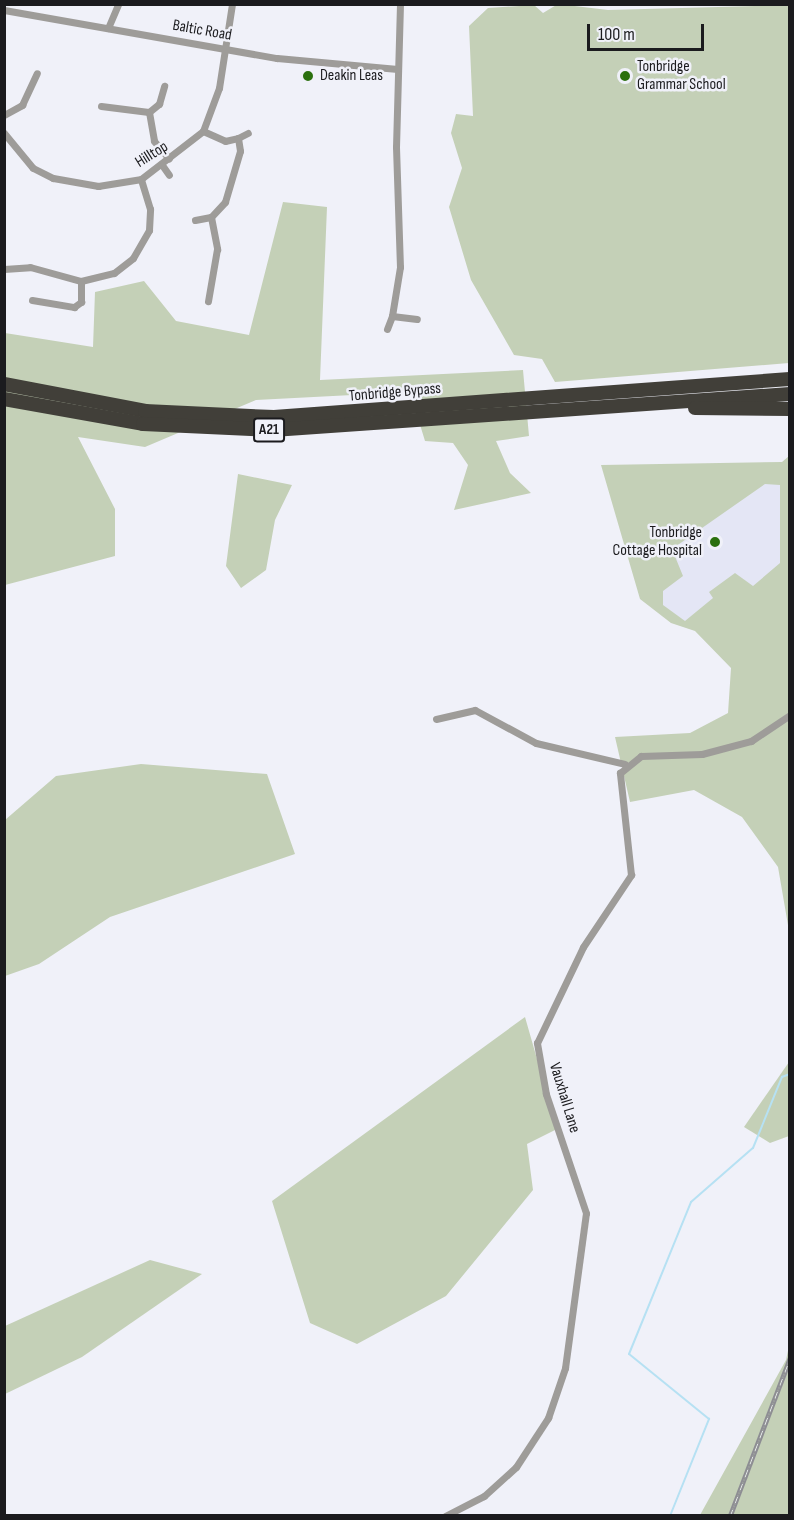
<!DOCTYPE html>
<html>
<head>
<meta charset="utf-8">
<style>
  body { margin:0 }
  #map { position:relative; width:794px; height:1520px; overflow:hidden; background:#f0f1f9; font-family:"Sofia Sans Condensed",sans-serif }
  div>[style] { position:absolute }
  .built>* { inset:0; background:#e4e6f5 }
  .green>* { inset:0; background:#c4d0b7 }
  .stream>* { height:2px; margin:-1px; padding:0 1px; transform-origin:1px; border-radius:1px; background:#b6e1f3 }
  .street>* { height:7px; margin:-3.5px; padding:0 3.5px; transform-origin:3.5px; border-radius:3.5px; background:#9e9c99 }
  .highway>* { height:14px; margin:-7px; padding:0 7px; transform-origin:7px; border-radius:7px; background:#413f39 }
  .rail>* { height:4.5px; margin-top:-2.25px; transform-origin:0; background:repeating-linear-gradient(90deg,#f0f1f9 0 7px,#8d8d93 0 14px); box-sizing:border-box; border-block:2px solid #8d8d93 }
  .dots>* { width:16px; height:16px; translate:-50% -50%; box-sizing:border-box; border:3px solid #f0f1f9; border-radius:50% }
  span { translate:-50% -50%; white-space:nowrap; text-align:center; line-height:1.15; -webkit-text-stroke:5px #f0f1f9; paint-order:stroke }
  .shield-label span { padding:2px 4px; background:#f0f1f9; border:2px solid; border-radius:4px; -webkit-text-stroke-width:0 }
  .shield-label { font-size:15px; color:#1b1b1e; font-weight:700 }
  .street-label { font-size:16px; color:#1b1b1e }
  .poi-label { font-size:16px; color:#1b1b1e }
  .left { translate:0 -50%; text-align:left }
  .right { translate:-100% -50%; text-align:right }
  .frame { position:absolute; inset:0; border:6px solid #1b1b1e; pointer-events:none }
  .scale { position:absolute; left:587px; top:24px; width:117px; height:27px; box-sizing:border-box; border:3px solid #1b1b1e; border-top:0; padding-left:8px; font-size:18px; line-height:21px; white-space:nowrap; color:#1b1b1e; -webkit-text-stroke:4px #f0f1f9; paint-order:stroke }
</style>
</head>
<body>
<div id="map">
  <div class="built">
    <i style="clip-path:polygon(789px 472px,789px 666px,705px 635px,653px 601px,627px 482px)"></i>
  </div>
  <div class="green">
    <i style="clip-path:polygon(558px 4px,608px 10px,789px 5px,789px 363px,555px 382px,542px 359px,514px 355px,471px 280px,449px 207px,462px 168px,451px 133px,456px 114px,473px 116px,469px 26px,488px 8px,534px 5px,543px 13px)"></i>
    <i style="clip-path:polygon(283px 202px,327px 207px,320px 380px,523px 370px,529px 436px,496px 441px,510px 473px,531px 493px,454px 510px,468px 465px,453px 443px,425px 441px,410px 392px,256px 400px,145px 447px,78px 437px,115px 509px,115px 556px,5px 585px,5px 333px,93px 347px,95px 292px,144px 281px,176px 321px,249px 335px)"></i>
    <i style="clip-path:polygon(evenodd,789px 456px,789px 931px,778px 867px,742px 817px,694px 790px,630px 802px,615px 737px,690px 733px,728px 713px,731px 668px,695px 631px,671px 623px,640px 599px,601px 465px,782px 462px,789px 456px,765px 484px,780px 485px,780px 563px,753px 586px,735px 573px,709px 592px,713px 598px,685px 621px,663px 605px,663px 591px,683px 576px,672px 549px,765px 484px)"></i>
    <i style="clip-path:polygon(238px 474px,292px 485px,275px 520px,266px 570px,241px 588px,226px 566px)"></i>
    <i style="clip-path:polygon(141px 764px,267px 774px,295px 854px,110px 917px,39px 964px,5px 976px,5px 820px,56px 776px)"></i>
    <i style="clip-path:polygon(525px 1017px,557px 1129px,527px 1144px,533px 1190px,446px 1296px,357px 1344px,310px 1323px,272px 1201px)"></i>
    <i style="clip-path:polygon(789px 1062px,789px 1136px,770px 1143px,744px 1127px)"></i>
    <i style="clip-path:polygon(150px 1260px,202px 1274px,82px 1357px,5px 1394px,5px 1326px)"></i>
    <i style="clip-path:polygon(789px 1346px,789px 1515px,700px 1515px,786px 1360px)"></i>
  </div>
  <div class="stream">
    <i style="left:670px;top:1516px;width:105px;rotate:-68.1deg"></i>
    <i style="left:709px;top:1419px;width:103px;rotate:-140.9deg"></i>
    <i style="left:629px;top:1354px;width:164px;rotate:-67.8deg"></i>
    <i style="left:691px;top:1202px;width:82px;rotate:-41.1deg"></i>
    <i style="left:753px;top:1148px;width:77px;rotate:-67.8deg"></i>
    <i style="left:782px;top:1077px;width:9px;rotate:-21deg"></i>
  </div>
  <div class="street">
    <i style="left:400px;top:4px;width:143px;rotate:91.6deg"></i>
    <i style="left:396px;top:147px;width:120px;rotate:88.1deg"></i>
    <i style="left:400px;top:267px;width:50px;rotate:99.3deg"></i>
    <i style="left:392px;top:316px;width:25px;rotate:7deg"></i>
    <i style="left:4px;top:10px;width:277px;rotate:10deg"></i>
    <i style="left:277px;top:58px;width:121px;rotate:5.2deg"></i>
    <i style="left:108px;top:28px;width:26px;rotate:-67deg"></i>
    <i style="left:101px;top:106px;width:48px;rotate:7.1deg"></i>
    <i style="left:149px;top:112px;width:29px;rotate:80deg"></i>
    <i style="left:154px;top:141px;width:23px;rotate:50deg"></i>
    <i style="left:149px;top:112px;width:13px;rotate:-39deg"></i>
    <i style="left:159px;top:104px;width:19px;rotate:-74deg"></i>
    <i style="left:4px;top:115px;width:21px;rotate:-29deg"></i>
    <i style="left:22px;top:105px;width:35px;rotate:-65deg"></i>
    <i style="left:203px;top:131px;width:24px;rotate:24deg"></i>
    <i style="left:225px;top:141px;width:13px;rotate:-13deg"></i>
    <i style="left:238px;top:138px;width:13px;rotate:81deg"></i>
    <i style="left:240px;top:151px;width:53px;rotate:106.4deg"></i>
    <i style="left:225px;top:202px;width:21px;rotate:133deg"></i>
    <i style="left:211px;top:217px;width:33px;rotate:79deg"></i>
    <i style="left:217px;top:249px;width:53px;rotate:99.8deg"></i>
    <i style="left:4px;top:133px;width:45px;rotate:50.4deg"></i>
    <i style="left:33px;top:168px;width:22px;rotate:27deg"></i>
    <i style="left:53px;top:178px;width:46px;rotate:10.1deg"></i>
    <i style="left:98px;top:186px;width:44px;rotate:-9.2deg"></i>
    <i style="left:141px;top:179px;width:78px;rotate:-37.7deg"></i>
    <i style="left:203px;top:131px;width:46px;rotate:-69.6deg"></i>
    <i style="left:219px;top:88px;width:85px;rotate:-81.2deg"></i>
    <i style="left:238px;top:138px;width:11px;rotate:-27deg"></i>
    <i style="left:162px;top:165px;width:12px;rotate:55deg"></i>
    <i style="left:195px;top:220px;width:16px;rotate:-11deg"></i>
    <i style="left:4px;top:269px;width:26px;rotate:-4deg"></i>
    <i style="left:30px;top:267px;width:53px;rotate:15.4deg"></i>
    <i style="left:81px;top:281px;width:34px;rotate:-14deg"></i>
    <i style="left:114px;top:273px;width:24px;rotate:-38deg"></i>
    <i style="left:133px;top:258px;width:32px;rotate:-60deg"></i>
    <i style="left:149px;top:230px;width:21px;rotate:-87deg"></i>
    <i style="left:150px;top:209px;width:31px;rotate:-107deg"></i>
    <i style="left:32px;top:300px;width:43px;rotate:9.5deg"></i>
    <i style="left:74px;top:307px;width:9px;rotate:-36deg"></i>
    <i style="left:81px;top:302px;width:21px;rotate:-90deg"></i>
    <i style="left:387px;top:329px;width:14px;rotate:-69deg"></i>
    <i style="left:436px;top:719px;width:40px;rotate:-13deg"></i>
    <i style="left:475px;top:710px;width:69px;rotate:28.4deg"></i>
    <i style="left:536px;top:743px;width:91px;rotate:13.3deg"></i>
    <i style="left:445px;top:1516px;width:44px;rotate:-27.1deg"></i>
    <i style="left:484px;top:1496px;width:43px;rotate:-42.2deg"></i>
    <i style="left:516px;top:1467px;width:59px;rotate:-56.9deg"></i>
    <i style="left:548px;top:1418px;width:53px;rotate:-71.2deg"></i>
    <i style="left:565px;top:1368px;width:156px;rotate:-82.3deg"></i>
    <i style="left:586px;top:1213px;width:126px;rotate:-108.6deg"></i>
    <i style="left:546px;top:1094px;width:52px;rotate:-100deg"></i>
    <i style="left:537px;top:1043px;width:106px;rotate:-64.4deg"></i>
    <i style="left:583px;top:947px;width:87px;rotate:-56.3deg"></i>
    <i style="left:631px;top:875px;width:103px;rotate:-96.2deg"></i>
    <i style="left:620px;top:773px;width:27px;rotate:-39deg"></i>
    <i style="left:641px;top:756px;width:61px;rotate:-1.9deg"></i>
    <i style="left:702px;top:754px;width:51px;rotate:-14.9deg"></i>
    <i style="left:751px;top:741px;width:47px;rotate:-33.7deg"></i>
  </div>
  <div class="highway">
    <i style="left:4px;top:384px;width:144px;rotate:10.8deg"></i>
    <i style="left:145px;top:411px;width:129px;rotate:2.7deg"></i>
    <i style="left:274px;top:417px;width:517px;rotate:-4.21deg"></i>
    <i style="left:4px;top:399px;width:141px;rotate:10.2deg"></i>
    <i style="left:143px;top:424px;width:130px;rotate:2.6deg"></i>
    <i style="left:273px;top:430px;width:518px;rotate:-3.98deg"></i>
    <i style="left:695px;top:408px;width:95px;rotate:0.6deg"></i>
  </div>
  <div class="rail">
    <i style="left:730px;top:1516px;width:169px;rotate:-69.2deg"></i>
  </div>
  <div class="dots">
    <i style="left:308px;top:76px;background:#2b700e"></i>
    <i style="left:625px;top:76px;background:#2b700e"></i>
    <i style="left:715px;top:542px;background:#2b700e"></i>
  </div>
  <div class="shield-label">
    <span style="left:269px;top:430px">A21</span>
  </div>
  <div class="street-label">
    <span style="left:202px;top:31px;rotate:10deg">Baltic Road</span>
    <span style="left:152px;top:155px;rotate:-32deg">Hilltop</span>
    <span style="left:395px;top:393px;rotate:-5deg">Tonbridge Bypass</span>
    <span style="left:564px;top:1098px;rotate:73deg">Vauxhall Lane</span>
  </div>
  <div class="poi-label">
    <span class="left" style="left:637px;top:76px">Tonbridge<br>Grammar School</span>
    <span class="left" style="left:320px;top:76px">Deakin Leas</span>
    <span class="right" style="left:702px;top:542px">Tonbridge<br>Cottage Hospital</span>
  </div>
  <div class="frame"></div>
  <div class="scale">100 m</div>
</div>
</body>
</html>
